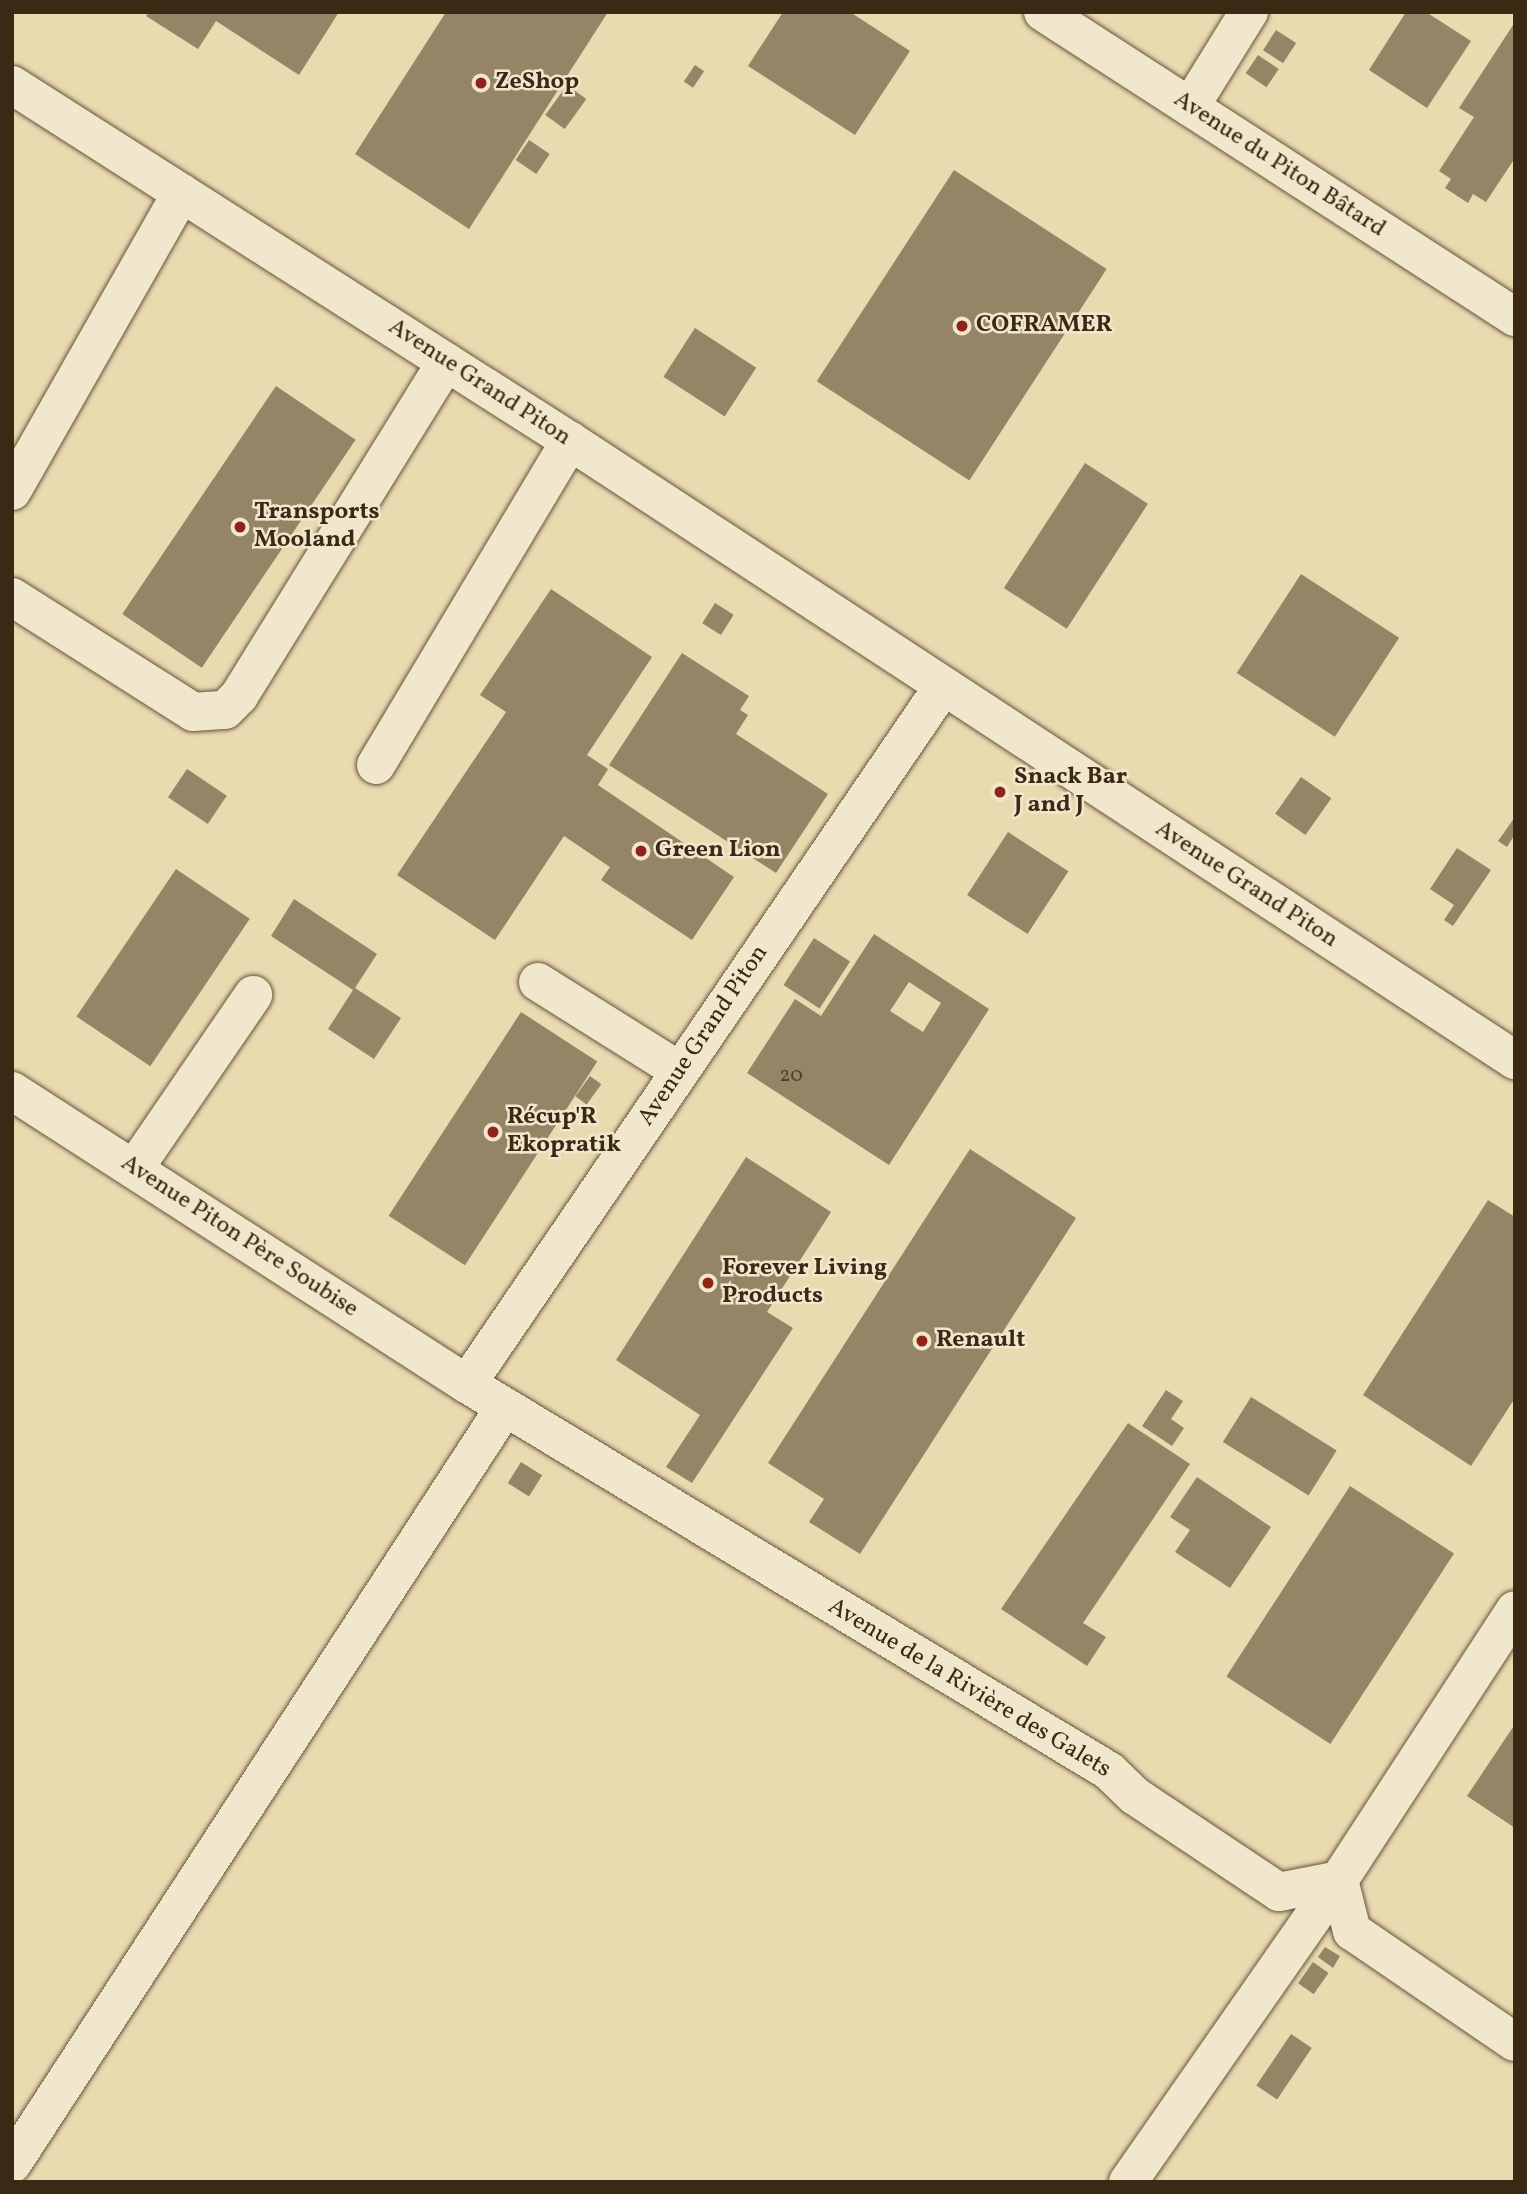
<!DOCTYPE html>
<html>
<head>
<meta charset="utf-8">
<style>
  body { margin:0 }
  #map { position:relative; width:1527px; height:2194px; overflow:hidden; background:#e9dab0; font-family:Vollkorn,serif }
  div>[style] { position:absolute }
  .building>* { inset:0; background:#958566; transform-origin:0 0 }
  .roads { filter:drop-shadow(0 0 2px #66553c) drop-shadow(0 0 2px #66553c) }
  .minor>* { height:38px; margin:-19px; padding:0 19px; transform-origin:19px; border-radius:19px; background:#f1e7cc }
  .dots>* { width:19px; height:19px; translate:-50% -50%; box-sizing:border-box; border:4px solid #f1e7cc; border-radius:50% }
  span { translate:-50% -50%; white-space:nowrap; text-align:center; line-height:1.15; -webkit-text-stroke:5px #f1e7cc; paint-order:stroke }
  .number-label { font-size:21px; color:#52402a }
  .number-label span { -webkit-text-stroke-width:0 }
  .poi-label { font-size:24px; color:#3b2916; font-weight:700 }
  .left { translate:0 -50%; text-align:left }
  .street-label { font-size:24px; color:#3b2916 }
  .frame { position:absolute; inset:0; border:14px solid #3b2916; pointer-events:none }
</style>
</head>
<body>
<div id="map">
  <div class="building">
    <i style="clip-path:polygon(149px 12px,339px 12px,299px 75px,216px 21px,198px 49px,146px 16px)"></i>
    <i style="clip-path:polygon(446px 12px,608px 12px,469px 229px,355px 154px)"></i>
    <i style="clip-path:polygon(783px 12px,850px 12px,910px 51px,855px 135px,748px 66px)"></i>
    <i style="clip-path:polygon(1406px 12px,1426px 12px,1471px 41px,1427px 108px,1369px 70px)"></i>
    <i style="clip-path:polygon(1515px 22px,1515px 158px,1486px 202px,1473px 194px,1468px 203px,1445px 188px,1451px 179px,1439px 171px,1474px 117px,1459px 108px)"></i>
    <i style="left:1276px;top:30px;width:24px;height:24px;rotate:33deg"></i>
    <i style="left:1258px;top:55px;width:25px;height:22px;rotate:34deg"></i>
    <i style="left:695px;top:65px;width:11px;height:20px;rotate:34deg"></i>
    <i style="left:567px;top:85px;width:24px;height:37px;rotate:36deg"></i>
    <i style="left:529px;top:140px;width:25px;height:24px;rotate:34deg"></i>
    <i style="left:954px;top:170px;width:182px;height:252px;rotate:33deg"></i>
    <i style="left:695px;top:328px;width:73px;height:58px;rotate:33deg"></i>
    <i style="left:276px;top:386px;width:96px;height:275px;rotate:34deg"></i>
    <i style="left:1085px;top:463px;width:75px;height:149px;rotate:33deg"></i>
    <i style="left:1301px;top:574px;width:117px;height:118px;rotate:33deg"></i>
    <i style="clip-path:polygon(551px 589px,652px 657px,587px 755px,608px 769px,598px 785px,734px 877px,692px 940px,601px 880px,610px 867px,564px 836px,495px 940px,397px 875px,506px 712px,480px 695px)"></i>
    <i style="left:715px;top:603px;width:22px;height:24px;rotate:32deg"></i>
    <i style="clip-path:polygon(682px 653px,749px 696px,740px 710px,748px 715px,736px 734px,828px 794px,776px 873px,609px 765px)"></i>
    <i style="left:187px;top:769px;width:48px;height:34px;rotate:34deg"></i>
    <i style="left:1301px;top:777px;width:37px;height:45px;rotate:35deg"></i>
    <i style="clip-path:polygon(1515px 817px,1515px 834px,1507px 847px,1498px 841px)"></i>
    <i style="left:1008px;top:832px;width:72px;height:75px;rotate:33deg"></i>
    <i style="clip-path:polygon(1457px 848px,1491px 870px,1453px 926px,1444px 920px,1454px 905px,1430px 889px)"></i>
    <i style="left:176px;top:869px;width:89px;height:178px;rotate:34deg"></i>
    <i style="clip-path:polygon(294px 899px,377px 954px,355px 988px,401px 1018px,374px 1059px,328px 1029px,353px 990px,271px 936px)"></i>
    <i style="clip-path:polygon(evenodd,874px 934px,989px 1009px,889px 1165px,747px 1073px,795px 999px,821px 1016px,874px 934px,909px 982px,941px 1003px,923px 1032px,890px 1011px,909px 982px)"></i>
    <i style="left:814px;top:938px;width:43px;height:56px;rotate:33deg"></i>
    <i style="left:521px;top:1012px;width:91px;height:243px;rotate:33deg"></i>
    <i style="left:590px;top:1076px;width:14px;height:25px;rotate:36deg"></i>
    <i style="clip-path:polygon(970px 1149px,1076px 1218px,860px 1554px,809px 1522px,824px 1499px,768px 1463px)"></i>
    <i style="clip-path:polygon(746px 1157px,831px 1212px,767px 1312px,793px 1328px,692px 1483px,666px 1467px,700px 1415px,616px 1360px)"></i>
    <i style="clip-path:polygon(1488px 1200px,1515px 1217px,1515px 1398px,1471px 1466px,1363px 1395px)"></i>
    <i style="clip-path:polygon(1166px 1390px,1183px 1401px,1171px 1419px,1184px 1428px,1172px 1446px,1142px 1426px)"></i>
    <i style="left:1251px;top:1397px;width:101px;height:53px;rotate:32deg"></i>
    <i style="clip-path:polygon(1128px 1423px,1190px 1464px,1083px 1623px,1106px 1637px,1087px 1666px,1001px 1609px)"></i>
    <i style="left:521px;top:1462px;width:25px;height:25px;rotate:32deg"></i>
    <i style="clip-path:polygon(1197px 1477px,1271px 1527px,1230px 1588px,1175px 1552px,1190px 1530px,1170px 1517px)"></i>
    <i style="left:1350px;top:1486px;width:124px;height:227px;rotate:33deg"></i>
    <i style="clip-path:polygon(1515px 1724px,1515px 1828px,1467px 1796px)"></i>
    <i style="clip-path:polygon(1325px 1947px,1340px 1956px,1333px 1968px,1318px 1957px)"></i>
    <i style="left:1313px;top:1962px;width:19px;height:26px;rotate:35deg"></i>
    <i style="left:1291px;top:2034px;width:25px;height:62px;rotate:34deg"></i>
  </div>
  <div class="roads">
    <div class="minor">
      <i style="left:1043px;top:12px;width:562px;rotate:32.87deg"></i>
      <i style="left:12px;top:85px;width:662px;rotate:32.54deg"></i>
      <i style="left:570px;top:441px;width:1130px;rotate:33.23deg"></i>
      <i style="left:1190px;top:107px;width:112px;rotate:-58.2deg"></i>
      <i style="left:12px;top:491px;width:343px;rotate:-60.4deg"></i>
      <i style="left:12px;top:597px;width:214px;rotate:32.4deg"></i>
      <i style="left:193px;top:712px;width:32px;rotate:-4deg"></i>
      <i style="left:225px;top:710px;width:20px;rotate:-45deg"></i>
      <i style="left:239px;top:696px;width:393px;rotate:-58.2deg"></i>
      <i style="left:376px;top:765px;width:378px;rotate:-59.1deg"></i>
      <i style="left:538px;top:982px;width:168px;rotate:32.1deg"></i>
      <i style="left:12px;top:1091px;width:541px;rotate:32.78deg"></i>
      <i style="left:467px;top:1384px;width:750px;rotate:31.08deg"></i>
      <i style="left:1109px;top:1771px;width:36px;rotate:44deg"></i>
      <i style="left:1135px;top:1796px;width:173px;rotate:33.7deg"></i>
      <i style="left:1279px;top:1892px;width:61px;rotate:-11.3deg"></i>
      <i style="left:1339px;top:1880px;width:322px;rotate:-56.9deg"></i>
      <i style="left:134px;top:1169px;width:211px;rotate:-55.6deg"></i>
      <i style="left:467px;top:1384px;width:843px;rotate:-55.69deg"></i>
      <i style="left:1339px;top:1880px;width:53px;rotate:75.7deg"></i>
      <i style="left:1352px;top:1931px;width:197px;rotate:34.3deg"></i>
      <i style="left:12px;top:2164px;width:903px;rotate:-56.93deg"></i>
      <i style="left:1128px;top:2182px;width:368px;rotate:-55.1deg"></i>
    </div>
  </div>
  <div class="dots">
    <i style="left:481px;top:83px;background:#8f2418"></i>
    <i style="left:962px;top:326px;background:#8f2418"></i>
    <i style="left:240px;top:527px;background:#8f2418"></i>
    <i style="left:1000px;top:792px;background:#8f2418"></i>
    <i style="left:641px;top:851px;background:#8f2418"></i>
    <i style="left:493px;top:1132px;background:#8f2418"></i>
    <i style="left:708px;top:1283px;background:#8f2418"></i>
    <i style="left:922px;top:1341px;background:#8f2418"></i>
  </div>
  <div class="number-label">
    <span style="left:791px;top:1076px">20</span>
  </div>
  <div class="poi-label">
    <span class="left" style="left:495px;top:83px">ZeShop</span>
    <span class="left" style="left:976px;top:326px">COFRAMER</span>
    <span class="left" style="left:254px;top:527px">Transports<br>Mooland</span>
    <span class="left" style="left:1014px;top:792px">Snack Bar<br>J and J</span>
    <span class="left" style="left:655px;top:851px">Green Lion</span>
    <span class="left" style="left:507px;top:1132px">Récup'R<br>Ekopratik</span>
    <span class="left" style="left:722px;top:1283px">Forever Living<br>Products</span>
    <span class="left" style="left:936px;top:1341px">Renault</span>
  </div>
  <div class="street-label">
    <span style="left:1279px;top:165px;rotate:33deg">Avenue du Piton Bâtard</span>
    <span style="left:479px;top:383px;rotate:33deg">Avenue Grand Piton</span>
    <span style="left:1246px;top:885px;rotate:33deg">Avenue Grand Piton</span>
    <span style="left:704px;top:1036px;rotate:-56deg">Avenue Grand Piton</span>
    <span style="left:239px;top:1237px;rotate:33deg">Avenue Piton Père Soubise</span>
    <span style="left:969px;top:1689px;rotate:31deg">Avenue de la Rivière des Galets</span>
  </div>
  <div class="frame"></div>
</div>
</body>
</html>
